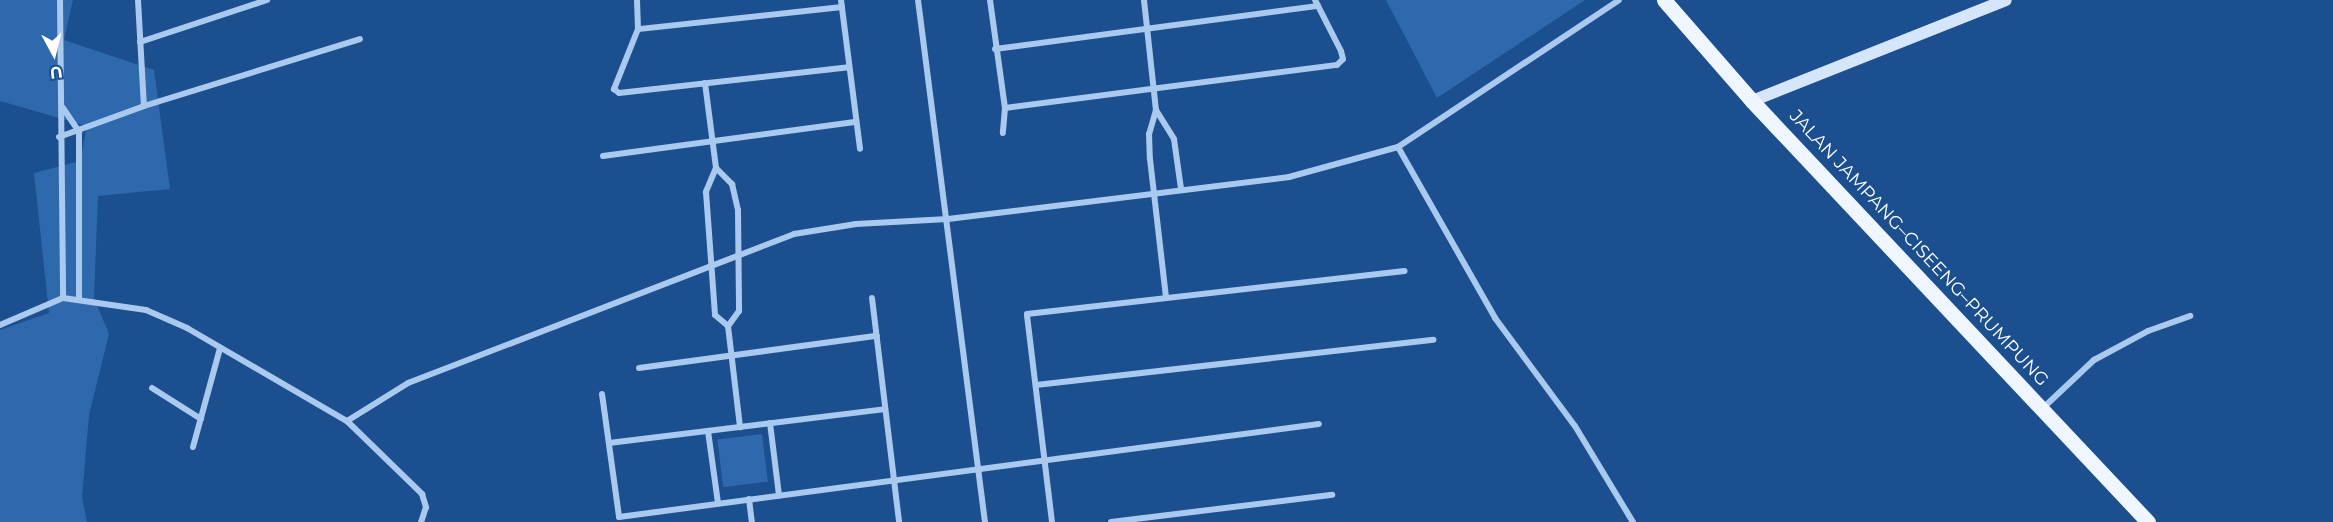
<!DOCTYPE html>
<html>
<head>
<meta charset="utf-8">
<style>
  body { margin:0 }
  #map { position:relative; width:2333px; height:522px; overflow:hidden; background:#1b4f8f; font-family:Montserrat,sans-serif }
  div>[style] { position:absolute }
  .green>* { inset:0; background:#2e69ad; transform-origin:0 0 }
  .street>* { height:6px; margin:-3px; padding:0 3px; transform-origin:3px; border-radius:3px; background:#a9c9ee }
  .secondary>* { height:12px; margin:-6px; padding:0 6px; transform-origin:6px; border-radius:6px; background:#d6e6fa }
  .primary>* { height:15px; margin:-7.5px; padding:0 7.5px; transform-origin:7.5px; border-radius:7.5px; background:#f0f6ff }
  span { translate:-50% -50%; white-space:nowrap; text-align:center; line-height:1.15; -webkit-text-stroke:4.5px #1b4f8f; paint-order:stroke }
  .street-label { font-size:18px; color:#fff }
  .north { position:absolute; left:24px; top:24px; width:60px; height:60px; -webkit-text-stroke:4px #1b4f8f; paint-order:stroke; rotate:173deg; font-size:16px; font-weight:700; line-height:24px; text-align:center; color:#fff }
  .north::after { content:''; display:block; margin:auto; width:21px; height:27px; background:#fff; clip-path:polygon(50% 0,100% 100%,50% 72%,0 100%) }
</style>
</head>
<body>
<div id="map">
  <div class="green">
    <i style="clip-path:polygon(0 0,73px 0,64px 40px,154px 70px,170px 189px,98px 196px,94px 298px,109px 334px,89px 415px,82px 497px,87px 522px,0 522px,0 330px,49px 313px,34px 173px,80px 161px,87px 126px,0 101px)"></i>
    <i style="clip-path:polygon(1386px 0,1585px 0,1437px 98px)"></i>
    <i style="left:762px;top:434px;width:48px;height:45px;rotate:83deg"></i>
  </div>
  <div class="street">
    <i style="left:60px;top:0;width:298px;rotate:89.4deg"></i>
    <i style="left:138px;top:0;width:106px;rotate:86.8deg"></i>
    <i style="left:637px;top:0;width:29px;rotate:88deg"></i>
    <i style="left:841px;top:0;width:150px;rotate:82.7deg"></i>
    <i style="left:918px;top:0;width:526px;rotate:82.69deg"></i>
    <i style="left:990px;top:0;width:109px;rotate:82.1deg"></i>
    <i style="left:1005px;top:108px;width:25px;rotate:95deg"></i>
    <i style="left:1144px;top:0;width:111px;rotate:83.8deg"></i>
    <i style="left:1156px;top:110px;width:25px;rotate:106deg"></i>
    <i style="left:1149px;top:134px;width:25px;rotate:88deg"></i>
    <i style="left:1150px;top:159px;width:140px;rotate:83.4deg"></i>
    <i style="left:842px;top:7px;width:205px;rotate:173.8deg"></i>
    <i style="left:638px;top:29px;width:65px;rotate:111.8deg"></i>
    <i style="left:614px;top:89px;width:6px;rotate:39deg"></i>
    <i style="left:619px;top:93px;width:231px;rotate:-6.4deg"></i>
    <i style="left:140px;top:42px;width:134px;rotate:-18.3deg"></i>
    <i style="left:995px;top:49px;width:326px;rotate:-7.6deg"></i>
    <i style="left:705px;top:83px;width:86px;rotate:82.6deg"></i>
    <i style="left:716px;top:168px;width:23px;rotate:45deg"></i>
    <i style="left:732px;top:184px;width:27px;rotate:77deg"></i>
    <i style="left:738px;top:210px;width:101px;rotate:89.4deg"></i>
    <i style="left:739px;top:311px;width:19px;rotate:126deg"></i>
    <i style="left:63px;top:108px;width:29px;rotate:56deg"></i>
    <i style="left:79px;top:132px;width:166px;rotate:90deg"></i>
    <i style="left:1005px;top:108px;width:335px;rotate:-7.4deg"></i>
    <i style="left:1337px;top:65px;width:8px;rotate:-45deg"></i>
    <i style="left:1343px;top:59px;width:8px;rotate:-104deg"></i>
    <i style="left:1341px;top:51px;width:57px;rotate:-117deg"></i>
    <i style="left:1156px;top:110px;width:34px;rotate:58deg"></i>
    <i style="left:1174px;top:139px;width:50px;rotate:82deg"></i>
    <i style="left:59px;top:137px;width:90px;rotate:-20deg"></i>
    <i style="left:144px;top:106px;width:226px;rotate:-17.2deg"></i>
    <i style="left:1398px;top:147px;width:197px;rotate:60.4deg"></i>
    <i style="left:1495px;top:318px;width:134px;rotate:53.5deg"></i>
    <i style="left:1575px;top:426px;width:112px;rotate:58.9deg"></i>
    <i style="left:603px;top:156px;width:254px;rotate:-7.7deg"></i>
    <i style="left:716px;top:168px;width:26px;rotate:113deg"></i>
    <i style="left:706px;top:192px;width:123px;rotate:85.8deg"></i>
    <i style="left:715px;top:315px;width:17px;rotate:40deg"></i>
    <i style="left:728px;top:326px;width:102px;rotate:83.2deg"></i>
    <i style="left:872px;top:298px;width:226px;rotate:83.1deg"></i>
    <i style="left:0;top:325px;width:69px;rotate:-23.2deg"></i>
    <i style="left:63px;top:298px;width:84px;rotate:8.2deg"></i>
    <i style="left:146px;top:310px;width:45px;rotate:23.7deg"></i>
    <i style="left:187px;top:328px;width:185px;rotate:30.2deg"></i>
    <i style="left:347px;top:421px;width:72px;rotate:-31.9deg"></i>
    <i style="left:408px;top:383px;width:414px;rotate:-21.1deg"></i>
    <i style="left:794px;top:234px;width:63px;rotate:-9.2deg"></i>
    <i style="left:856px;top:224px;width:92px;rotate:-3.1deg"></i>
    <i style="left:948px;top:219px;width:344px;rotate:-7deg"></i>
    <i style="left:1289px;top:177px;width:113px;rotate:-15.4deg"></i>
    <i style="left:1398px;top:147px;width:265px;rotate:-33.6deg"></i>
    <i style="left:639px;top:368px;width:240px;rotate:-7.7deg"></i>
    <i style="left:1036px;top:385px;width:400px;rotate:-6.5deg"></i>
    <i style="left:152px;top:388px;width:58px;rotate:32.3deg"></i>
    <i style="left:602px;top:394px;width:124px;rotate:82.1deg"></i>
    <i style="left:619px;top:517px;width:706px;rotate:-7.57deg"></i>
    <i style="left:2043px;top:408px;width:70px;rotate:-43.3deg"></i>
    <i style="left:2094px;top:360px;width:61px;rotate:-28.2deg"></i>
    <i style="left:2148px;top:331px;width:45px;rotate:-19.7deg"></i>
    <i style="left:347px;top:421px;width:105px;rotate:44.2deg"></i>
    <i style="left:422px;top:494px;width:14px;rotate:73deg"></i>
    <i style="left:426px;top:507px;width:16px;rotate:108deg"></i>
    <i style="left:770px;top:423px;width:73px;rotate:82.9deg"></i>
    <i style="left:708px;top:431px;width:73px;rotate:82.1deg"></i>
    <i style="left:609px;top:443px;width:278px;rotate:-7deg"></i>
    <i style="left:193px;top:447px;width:103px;rotate:-74.7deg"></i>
    <i style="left:749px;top:499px;width:23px;rotate:83deg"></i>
    <i style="left:1052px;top:522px;width:209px;rotate:-96.9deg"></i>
    <i style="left:1027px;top:314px;width:380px;rotate:-6.5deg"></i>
    <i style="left:1111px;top:522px;width:223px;rotate:-7deg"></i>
  </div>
  <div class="secondary">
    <i style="left:1752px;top:101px;width:273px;rotate:-21.7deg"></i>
  </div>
  <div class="primary">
    <i style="left:1664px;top:0;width:134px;rotate:48.9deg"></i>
    <i style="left:1752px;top:101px;width:578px;rotate:46.75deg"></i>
  </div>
  <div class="street-label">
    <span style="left:1919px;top:248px;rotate:47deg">JALAN JAMPANG–CISEENG–PRUMPUNG</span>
  </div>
  <div class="north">U</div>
</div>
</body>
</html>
